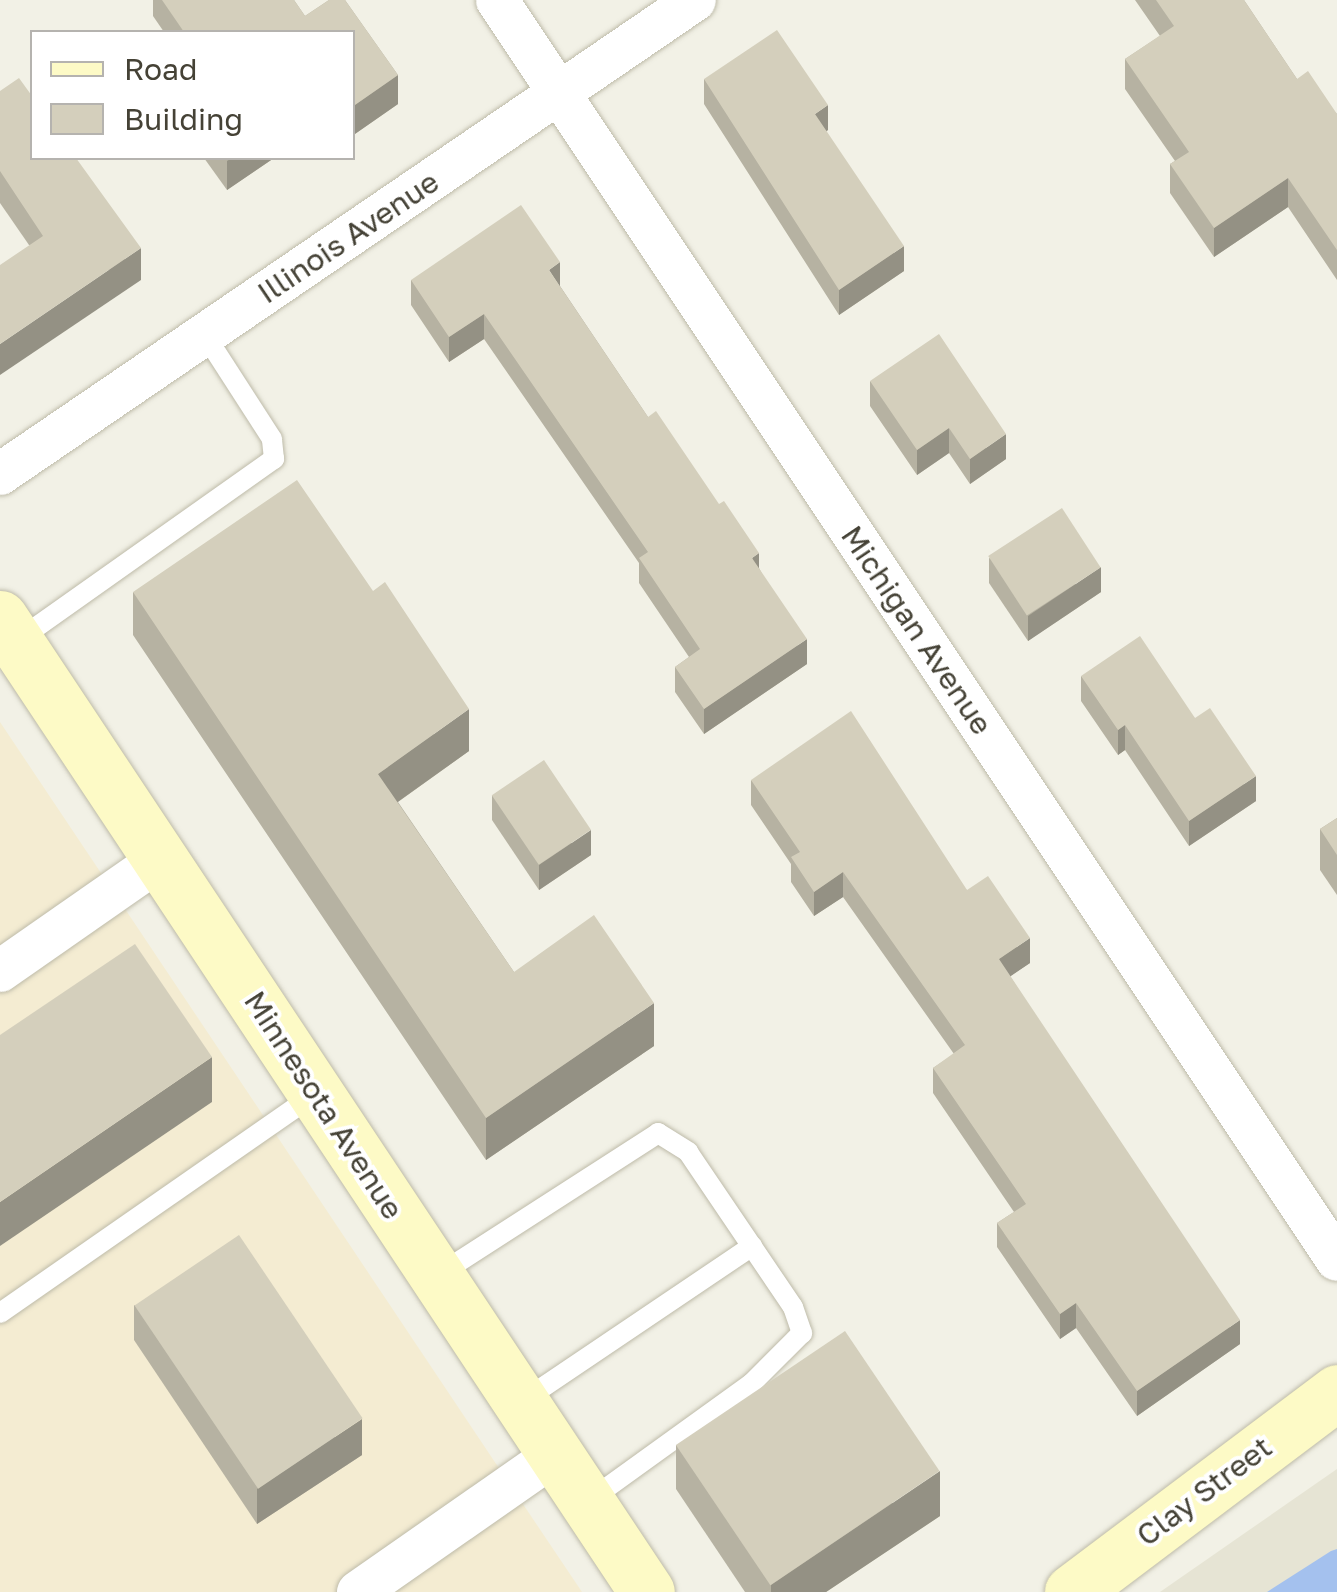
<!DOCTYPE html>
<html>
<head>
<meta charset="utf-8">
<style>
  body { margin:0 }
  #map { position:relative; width:1337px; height:1592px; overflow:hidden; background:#f2f1e6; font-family:"Golos Text",sans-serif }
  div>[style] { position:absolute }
  .residential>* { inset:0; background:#e6e4d4 }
  .commercial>* { inset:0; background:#f4ecd2 }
  .water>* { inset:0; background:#a4c1ee }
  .roads { filter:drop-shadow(0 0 2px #bebba9) drop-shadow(0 0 2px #bebba9) }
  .lane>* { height:20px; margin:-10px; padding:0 10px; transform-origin:10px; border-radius:10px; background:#fff }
  .street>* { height:42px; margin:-21px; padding:0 21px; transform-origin:21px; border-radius:21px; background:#fff }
  .secondary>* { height:55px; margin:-27.5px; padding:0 27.5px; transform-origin:27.5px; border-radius:27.5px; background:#fdfac6 }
  .wall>* { inset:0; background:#b6b2a2 }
  .shaded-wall>* { inset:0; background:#949184 }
  .building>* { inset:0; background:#d4cfbc; transform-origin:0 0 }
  span { translate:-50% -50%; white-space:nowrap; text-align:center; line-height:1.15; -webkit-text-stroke:8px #fff; paint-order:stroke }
  .street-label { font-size:30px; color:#454236 }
  .legend { position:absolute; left:30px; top:30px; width:325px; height:130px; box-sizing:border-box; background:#fff; border:2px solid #b5b3af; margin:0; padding:12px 18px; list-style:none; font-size:30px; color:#454236 }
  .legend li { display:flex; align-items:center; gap:20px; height:50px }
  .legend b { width:50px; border:2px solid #b5b3af }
</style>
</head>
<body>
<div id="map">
  <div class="residential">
    <i style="clip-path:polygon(1337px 1469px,1337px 1592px,1160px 1592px)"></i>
  </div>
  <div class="commercial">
    <i style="clip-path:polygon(0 722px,539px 1528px,582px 1592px,0 1592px)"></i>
  </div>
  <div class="water">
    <i style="clip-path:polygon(1337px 1549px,1337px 1592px,1267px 1592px,1331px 1551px)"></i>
  </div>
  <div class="roads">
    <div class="lane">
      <i style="left:18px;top:640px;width:314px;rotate:-35.3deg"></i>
      <i style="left:274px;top:459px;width:20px;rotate:-96deg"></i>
      <i style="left:272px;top:439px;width:124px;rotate:-122.8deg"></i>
      <i style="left:438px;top:1275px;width:262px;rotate:-32.8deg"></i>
      <i style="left:658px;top:1133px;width:36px;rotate:32deg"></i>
      <i style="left:688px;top:1152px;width:187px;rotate:55.9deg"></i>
      <i style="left:793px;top:1307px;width:28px;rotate:71deg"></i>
      <i style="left:802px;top:1333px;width:71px;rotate:135deg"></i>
      <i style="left:752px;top:1383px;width:203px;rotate:144.2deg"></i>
      <i style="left:0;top:1313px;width:382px;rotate:-34.8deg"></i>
      <i style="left:521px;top:1402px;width:279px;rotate:-34deg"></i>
    </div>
    <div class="street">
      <i style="left:497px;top:0;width:1514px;rotate:56.31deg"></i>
      <i style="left:0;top:474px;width:841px;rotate:-34.29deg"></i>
      <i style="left:0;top:971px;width:198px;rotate:-34.9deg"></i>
      <i style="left:358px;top:1592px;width:238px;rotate:-34.9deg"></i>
    </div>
    <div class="secondary">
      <i style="left:0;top:618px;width:1169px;rotate:56.41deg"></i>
      <i style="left:1072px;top:1592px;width:332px;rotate:-37deg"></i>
    </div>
  </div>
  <div class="wall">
    <i style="clip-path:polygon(153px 0,294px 0,305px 16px,329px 0,345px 0,398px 75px,398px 104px,352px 136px,352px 32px,164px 32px,153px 16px)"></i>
    <i style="clip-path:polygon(1135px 0,1244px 0,1297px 79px,1337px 114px,1337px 280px,1288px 207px,1214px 257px,1170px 193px,1170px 164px,1175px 161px,1125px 89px,1125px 59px,1160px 36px)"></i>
    <i style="clip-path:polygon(704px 79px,828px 130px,826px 131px,904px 271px,839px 315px,704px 104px)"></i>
    <i style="clip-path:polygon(0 91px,141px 280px,29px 245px,0 203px)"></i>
    <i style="clip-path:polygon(204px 158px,274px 158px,227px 190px)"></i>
    <i style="clip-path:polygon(411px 280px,560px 286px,648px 417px,759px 568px,807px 664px,704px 734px,675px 692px,675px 667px,689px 657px,639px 583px,639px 563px,484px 339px,449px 362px,411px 305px)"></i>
    <i style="clip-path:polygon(870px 381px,1006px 459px,970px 484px,949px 453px,917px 475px,870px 406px)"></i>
    <i style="clip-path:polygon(989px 558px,1101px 592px,1028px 641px,989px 583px)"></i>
    <i style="clip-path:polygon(133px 592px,469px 751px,398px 802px,514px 972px,654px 1046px,486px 1160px,133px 635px)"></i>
    <i style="clip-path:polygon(1081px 676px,1195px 718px,1256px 801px,1189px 846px,1125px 750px,1118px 755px,1081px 701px)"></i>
    <i style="clip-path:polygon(751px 780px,967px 890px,1030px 963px,1010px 976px,1240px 1344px,1137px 1416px,1076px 1328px,1060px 1339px,997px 1247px,997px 1223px,1014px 1212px,933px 1093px,933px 1068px,954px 1054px,843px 897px,814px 916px,791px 882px,791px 864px,751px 805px)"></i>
    <i style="clip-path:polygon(492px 795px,591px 855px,539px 890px,492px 820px)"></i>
    <i style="clip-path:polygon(1337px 818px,1337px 895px,1320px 870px,1320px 829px)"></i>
    <i style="clip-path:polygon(134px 1305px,362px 1455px,257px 1524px,134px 1340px)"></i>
    <i style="clip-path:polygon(676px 1445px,940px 1516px,826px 1592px,745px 1592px,676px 1489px)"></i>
  </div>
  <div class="shaded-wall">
    <i style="clip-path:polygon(398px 75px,398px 104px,352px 136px,352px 107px)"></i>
    <i style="clip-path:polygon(828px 105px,828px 130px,815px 139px,815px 114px)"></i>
    <i style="clip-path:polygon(232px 158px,274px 158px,227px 190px,227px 161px)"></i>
    <i style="clip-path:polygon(1288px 178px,1288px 207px,1214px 257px,1214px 228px)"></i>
    <i style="clip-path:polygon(904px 246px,904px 271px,839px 315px,839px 290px)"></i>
    <i style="clip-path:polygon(141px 248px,141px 280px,0 375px,0 344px)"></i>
    <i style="clip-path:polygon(560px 262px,560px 287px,549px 270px)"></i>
    <i style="clip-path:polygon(484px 314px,484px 339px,449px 362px,449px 337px)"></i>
    <i style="clip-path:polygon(949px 428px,949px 453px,917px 475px,917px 450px)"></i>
    <i style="clip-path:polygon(1006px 434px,1006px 459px,970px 484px,970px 459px)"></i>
    <i style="clip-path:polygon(759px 553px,759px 578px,752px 558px)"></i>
    <i style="clip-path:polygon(1101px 567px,1101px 592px,1028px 641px,1028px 616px)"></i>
    <i style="clip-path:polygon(807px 639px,807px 664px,704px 734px,704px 709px)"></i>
    <i style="clip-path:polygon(469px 709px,469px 751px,378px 816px,378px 774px)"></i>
    <i style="clip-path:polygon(1125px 725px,1125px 750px,1118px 755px,1118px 730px)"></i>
    <i style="clip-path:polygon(1256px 776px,1256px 801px,1189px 846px,1189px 821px)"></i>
    <i style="clip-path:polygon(591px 830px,591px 855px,539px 890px,539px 865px)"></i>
    <i style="clip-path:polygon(843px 872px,843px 897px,814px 916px,814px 892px)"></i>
    <i style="clip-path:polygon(1030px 938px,1030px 963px,999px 984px,999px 959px)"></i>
    <i style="clip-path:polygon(654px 1003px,654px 1046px,486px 1160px,486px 1118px)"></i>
    <i style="clip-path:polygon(212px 1057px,212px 1102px,0 1246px,0 1202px)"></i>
    <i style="clip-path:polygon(1076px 1303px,1076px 1328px,1060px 1339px,1060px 1314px)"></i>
    <i style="clip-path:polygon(1240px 1320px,1240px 1344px,1137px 1416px,1137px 1391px)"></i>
    <i style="clip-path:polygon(362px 1419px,362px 1455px,257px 1524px,257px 1489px)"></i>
    <i style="clip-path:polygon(940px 1471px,940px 1516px,826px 1592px,771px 1592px,771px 1585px)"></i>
  </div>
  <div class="building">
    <i style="clip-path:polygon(162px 0,294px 0,305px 16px,329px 0,345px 0,398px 75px,352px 107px,352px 32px,184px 32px)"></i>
    <i style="clip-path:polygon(1156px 0,1244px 0,1297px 79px,1308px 71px,1337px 114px,1337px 250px,1288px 178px,1214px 228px,1170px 164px,1189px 152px,1125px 59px,1174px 26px)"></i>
    <i style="clip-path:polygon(777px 30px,828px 105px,815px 114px,904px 246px,839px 290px,704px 79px)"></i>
    <i style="clip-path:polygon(19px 78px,32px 96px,32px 158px,76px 158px,141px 248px,0 344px,0 265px,43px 236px,0 171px,0 91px)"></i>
    <i style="clip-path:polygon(521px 205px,560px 262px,549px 270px,648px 417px,656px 411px,719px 504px,724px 501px,759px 553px,752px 558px,807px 639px,704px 709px,675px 667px,700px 649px,639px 558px,648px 552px,484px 314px,449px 337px,411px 280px)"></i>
    <i style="clip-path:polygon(939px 334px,1006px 434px,970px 459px,949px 428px,917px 450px,870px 381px)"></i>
    <i style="clip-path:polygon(297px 480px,373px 591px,385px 582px,469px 709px,378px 774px,514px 972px,594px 915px,654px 1003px,486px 1118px,133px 592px)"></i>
    <i style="left:1062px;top:508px;width:71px;height:88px;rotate:57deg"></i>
    <i style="clip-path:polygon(1140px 636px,1195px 718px,1210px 708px,1256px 776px,1189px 821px,1125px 725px,1118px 730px,1081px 676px)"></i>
    <i style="clip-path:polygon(851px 711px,967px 890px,988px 876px,1030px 938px,999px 959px,1240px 1320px,1137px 1391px,1076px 1303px,1060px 1314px,997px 1223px,1026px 1204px,933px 1068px,965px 1045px,843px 872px,814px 892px,791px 857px,800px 852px,751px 780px)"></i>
    <i style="left:544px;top:760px;width:84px;height:63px;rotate:56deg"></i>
    <i style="clip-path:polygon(1337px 818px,1337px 855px,1320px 829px)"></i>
    <i style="clip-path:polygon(135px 944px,212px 1057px,0 1202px,0 1035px)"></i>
    <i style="left:239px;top:1235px;width:221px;height:126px;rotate:56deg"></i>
    <i style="left:845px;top:1331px;width:169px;height:204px;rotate:56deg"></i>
  </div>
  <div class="street-label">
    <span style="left:348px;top:237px;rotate:-34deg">Illinois Avenue</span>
    <span style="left:917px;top:630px;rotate:56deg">Michigan Avenue</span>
    <span style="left:324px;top:1105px;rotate:57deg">Minnesota Avenue</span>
    <span style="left:1204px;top:1491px;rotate:-37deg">Clay Street</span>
  </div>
  <ul class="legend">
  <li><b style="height:12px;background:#fdfac6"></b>Road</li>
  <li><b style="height:28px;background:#d4cfbc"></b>Building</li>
  </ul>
</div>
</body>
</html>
